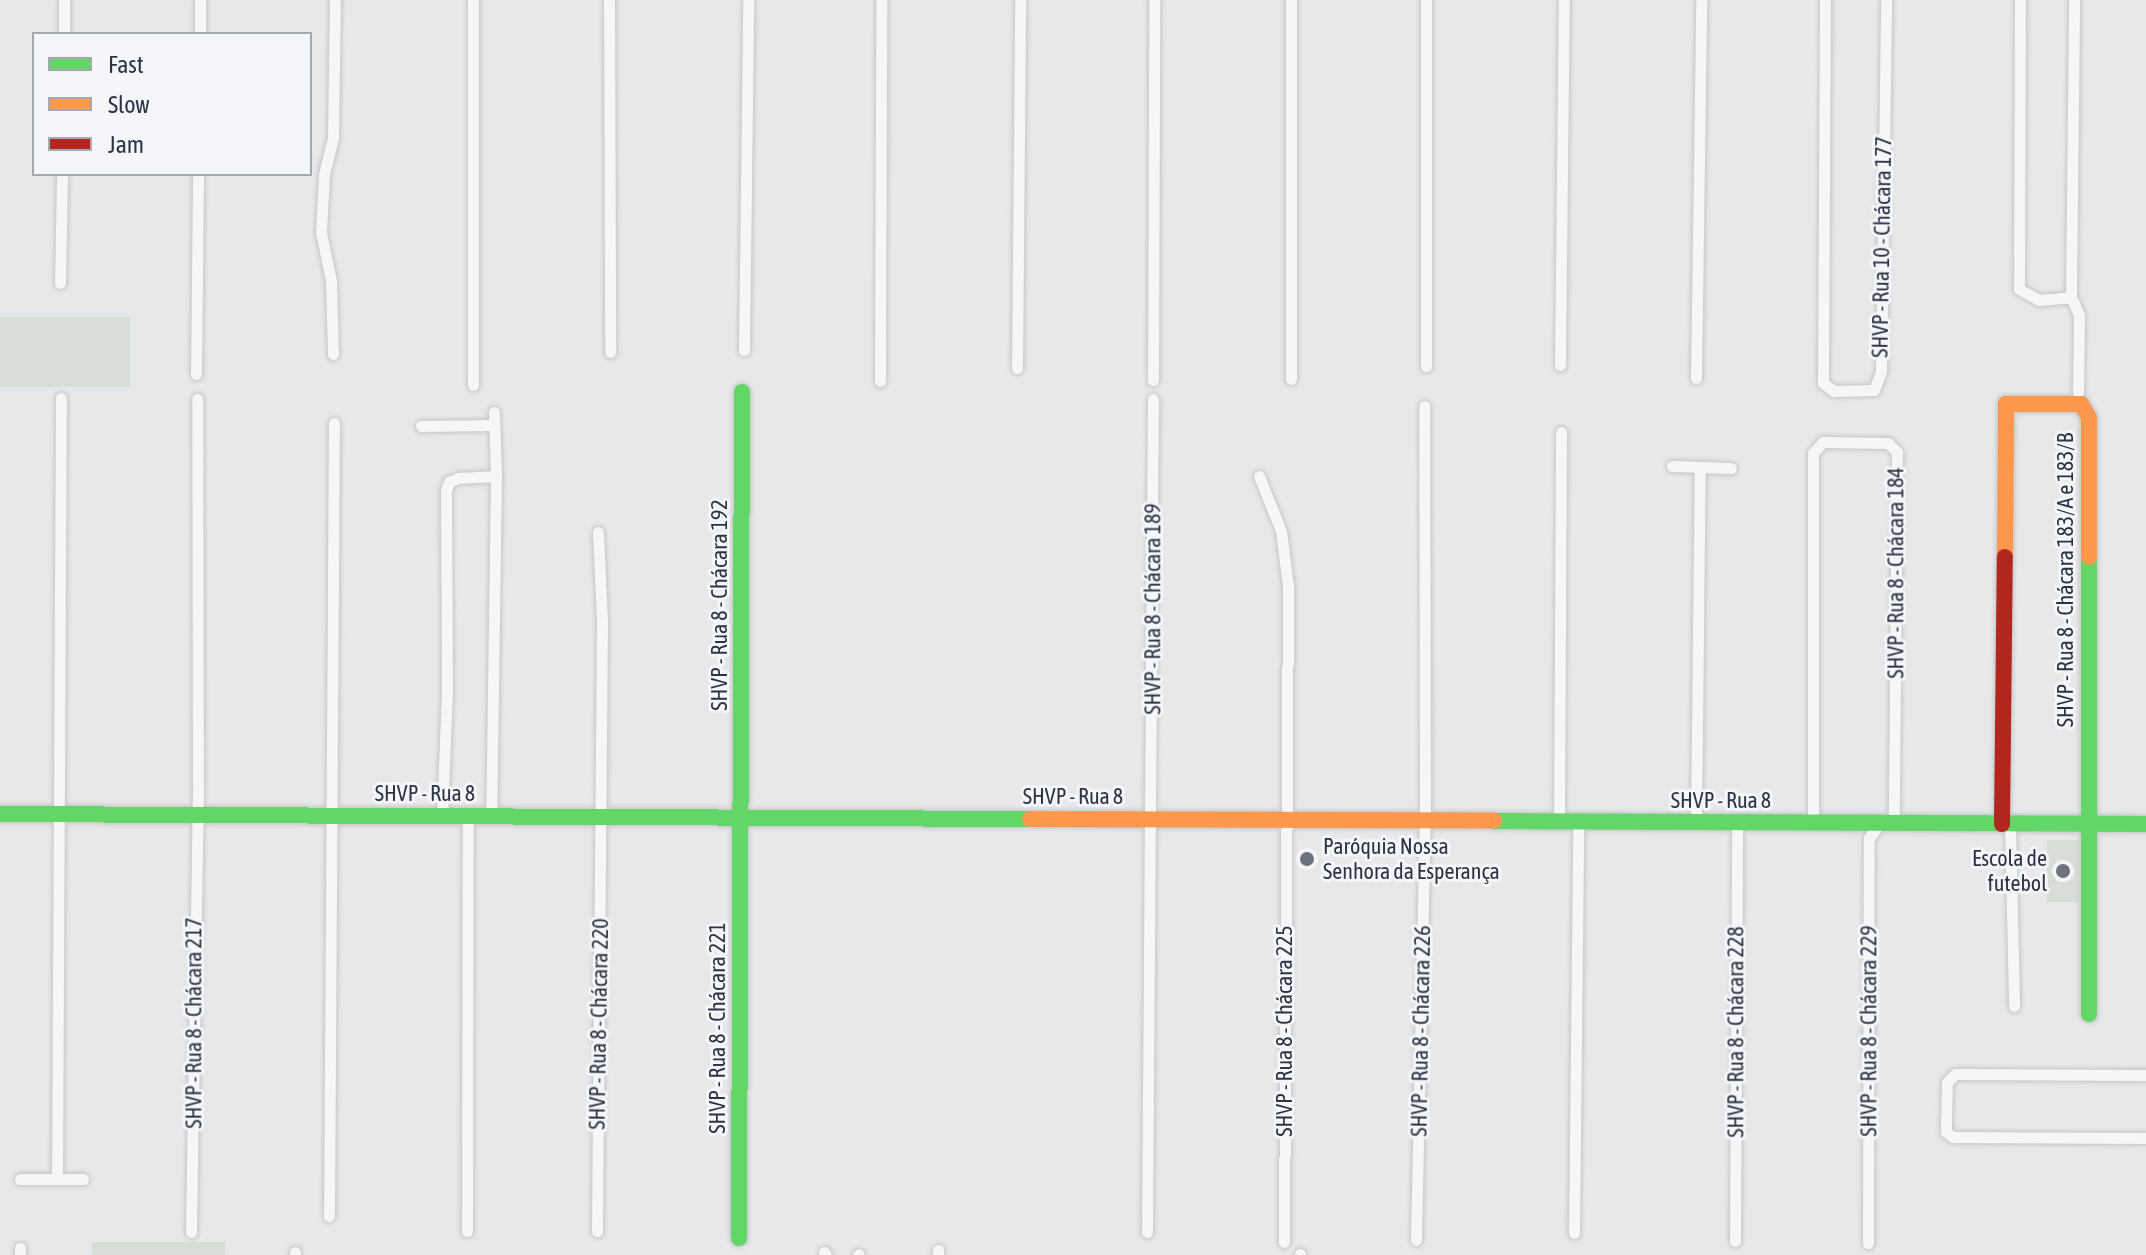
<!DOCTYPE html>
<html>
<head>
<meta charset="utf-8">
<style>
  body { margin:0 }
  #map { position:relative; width:2146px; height:1255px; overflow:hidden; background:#e6e8ea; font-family:"Asap Condensed",sans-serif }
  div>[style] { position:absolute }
  .green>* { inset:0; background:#d6ded6; transform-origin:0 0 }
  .roads { filter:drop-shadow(0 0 2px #c4c6c8) drop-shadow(0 0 2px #c4c6c8) }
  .street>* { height:11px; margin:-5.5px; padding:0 5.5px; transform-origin:5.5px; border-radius:5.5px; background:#f5f6f7 }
  .fast>* { height:16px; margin:-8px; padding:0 8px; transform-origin:8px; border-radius:8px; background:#63d668 }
  .slow>* { height:16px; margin:-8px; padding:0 8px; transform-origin:8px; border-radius:8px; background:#ff974d }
  .jam>* { height:16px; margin:-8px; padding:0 8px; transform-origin:8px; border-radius:8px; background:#b3261e }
  .dots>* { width:22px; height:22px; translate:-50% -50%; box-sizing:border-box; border:4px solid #f4f6f9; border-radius:50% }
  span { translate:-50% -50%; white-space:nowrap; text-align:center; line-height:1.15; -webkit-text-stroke:6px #f4f6f9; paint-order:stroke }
  .street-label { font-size:22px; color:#2b3445 }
  .poi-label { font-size:22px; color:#2b3445 }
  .left { translate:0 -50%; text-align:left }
  .right { translate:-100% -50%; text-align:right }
  .legend { position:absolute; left:32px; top:32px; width:280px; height:144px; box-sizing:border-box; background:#f4f6f9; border:2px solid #a4a8b1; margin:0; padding:10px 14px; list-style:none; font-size:24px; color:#2b3445 }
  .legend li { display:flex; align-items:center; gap:16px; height:40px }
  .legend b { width:40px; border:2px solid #a4a8b1 }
</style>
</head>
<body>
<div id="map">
  <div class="green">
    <i style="left:0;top:317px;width:130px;height:70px"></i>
    <i style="left:2047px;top:840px;width:32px;height:62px"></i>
    <i style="left:92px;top:1242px;width:133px;height:13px"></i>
  </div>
  <div class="roads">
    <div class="street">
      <i style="left:609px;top:0;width:352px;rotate:89.8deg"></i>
      <i style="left:1291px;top:0;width:379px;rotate:90deg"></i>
      <i style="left:1825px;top:0;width:383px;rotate:90.3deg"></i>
      <i style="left:1823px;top:383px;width:14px;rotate:36deg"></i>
      <i style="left:1834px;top:391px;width:40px;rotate:-1.4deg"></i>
      <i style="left:1874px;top:390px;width:19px;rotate:-69deg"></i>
      <i style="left:1881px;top:372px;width:372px;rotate:-89.2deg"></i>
      <i style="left:2020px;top:0;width:289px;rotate:90.2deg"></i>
      <i style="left:2019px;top:289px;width:23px;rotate:29deg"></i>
      <i style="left:2039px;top:300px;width:32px;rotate:-5deg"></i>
      <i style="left:2071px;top:297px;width:4px;rotate:63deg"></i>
      <i style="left:2073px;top:301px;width:15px;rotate:67deg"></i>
      <i style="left:2079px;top:315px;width:77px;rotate:90.7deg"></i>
      <i style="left:64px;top:34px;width:34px;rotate:-90deg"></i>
      <i style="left:200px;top:34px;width:34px;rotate:-90deg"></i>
      <i style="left:60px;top:283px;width:109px;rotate:-88.9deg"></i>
      <i style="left:2071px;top:297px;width:297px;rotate:-89.4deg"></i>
      <i style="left:744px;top:350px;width:350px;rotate:-89.3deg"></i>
      <i style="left:333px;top:354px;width:73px;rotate:-91.6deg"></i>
      <i style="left:331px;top:281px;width:50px;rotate:-101.5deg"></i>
      <i style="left:321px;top:232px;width:58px;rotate:-87deg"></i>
      <i style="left:324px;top:174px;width:37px;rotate:-76deg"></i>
      <i style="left:333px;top:138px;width:138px;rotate:-89.2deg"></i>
      <i style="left:1560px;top:365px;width:365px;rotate:-89.4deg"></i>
      <i style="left:1426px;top:366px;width:366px;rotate:-90deg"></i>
      <i style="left:1017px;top:368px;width:368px;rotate:-89.5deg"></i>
      <i style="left:196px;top:374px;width:200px;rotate:-89.4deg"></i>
      <i style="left:1696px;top:378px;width:378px;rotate:-89.2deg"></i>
      <i style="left:1153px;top:380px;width:380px;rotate:-89.8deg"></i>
      <i style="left:880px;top:381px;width:381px;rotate:-89.8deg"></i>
      <i style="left:473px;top:385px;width:385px;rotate:-90deg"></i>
      <i style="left:494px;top:412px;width:64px;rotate:88.2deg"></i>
      <i style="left:421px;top:426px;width:73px;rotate:-0.8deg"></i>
      <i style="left:1672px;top:466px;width:59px;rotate:1.9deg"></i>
      <i style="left:1259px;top:476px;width:59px;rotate:68.2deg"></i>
      <i style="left:1281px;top:531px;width:55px;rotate:82.7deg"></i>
      <i style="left:1288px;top:586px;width:656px;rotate:90.35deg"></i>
      <i style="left:442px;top:816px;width:126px;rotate:-87.7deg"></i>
      <i style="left:447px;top:690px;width:200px;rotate:-90.3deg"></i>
      <i style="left:446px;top:490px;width:9px;rotate:-69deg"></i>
      <i style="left:449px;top:482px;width:10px;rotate:-24deg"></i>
      <i style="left:458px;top:478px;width:38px;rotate:-3deg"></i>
      <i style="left:496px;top:476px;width:340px;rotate:90.8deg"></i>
      <i style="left:1559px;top:823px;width:391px;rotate:-89.7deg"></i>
      <i style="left:1696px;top:823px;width:356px;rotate:-89.4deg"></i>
      <i style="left:1813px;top:823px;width:370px;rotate:-90deg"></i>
      <i style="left:1813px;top:453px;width:15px;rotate:-48deg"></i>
      <i style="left:1823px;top:442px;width:65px;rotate:0.9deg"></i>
      <i style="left:1888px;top:443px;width:13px;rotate:45deg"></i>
      <i style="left:1897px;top:452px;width:371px;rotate:90.5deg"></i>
      <i style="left:2010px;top:824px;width:182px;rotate:88.7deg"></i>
      <i style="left:2146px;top:1075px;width:191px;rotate:-179.7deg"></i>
      <i style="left:1955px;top:1074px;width:11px;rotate:135deg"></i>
      <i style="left:1947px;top:1082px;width:41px;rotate:91.4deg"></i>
      <i style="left:1946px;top:1123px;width:9px;rotate:90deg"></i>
      <i style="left:1946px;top:1132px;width:9px;rotate:36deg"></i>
      <i style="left:1953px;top:1137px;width:193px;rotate:0.3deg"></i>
      <i style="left:57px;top:1178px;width:780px;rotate:-89.71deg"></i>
      <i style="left:20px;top:1179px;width:63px"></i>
      <i style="left:329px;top:1216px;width:793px;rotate:-89.64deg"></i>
      <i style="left:467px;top:1231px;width:415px;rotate:-89.9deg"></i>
      <i style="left:597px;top:1231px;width:610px;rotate:-89.53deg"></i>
      <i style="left:602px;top:621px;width:89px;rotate:-92.6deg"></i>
      <i style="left:191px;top:1232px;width:433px;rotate:-89.1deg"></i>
      <i style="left:198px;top:799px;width:400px;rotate:-90.1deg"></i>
      <i style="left:1147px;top:1232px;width:833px;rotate:-89.59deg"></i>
      <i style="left:1574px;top:1233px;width:410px;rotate:-89.4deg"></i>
      <i style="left:1416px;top:1240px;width:419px;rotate:-88.8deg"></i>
      <i style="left:1425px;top:821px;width:415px;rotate:-90.1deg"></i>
      <i style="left:1735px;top:1241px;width:418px;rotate:-89.7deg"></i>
      <i style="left:1868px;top:1243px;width:405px;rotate:-89.9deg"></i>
      <i style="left:1869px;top:838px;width:19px;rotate:-54deg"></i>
      <i style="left:20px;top:1248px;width:7px;rotate:90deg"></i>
      <i style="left:938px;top:1250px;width:5px;rotate:90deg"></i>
      <i style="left:824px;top:1252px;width:4px;rotate:56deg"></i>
      <i style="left:1300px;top:1254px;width:1px;rotate:90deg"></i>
      <i style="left:295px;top:1255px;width:3px;rotate:-90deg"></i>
      <i style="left:858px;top:1255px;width:1px;rotate:-45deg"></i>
    </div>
    <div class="fast">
      <i style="left:2089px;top:557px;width:457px;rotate:90deg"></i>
      <i style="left:0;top:814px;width:1030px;rotate:0.28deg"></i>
      <i style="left:1494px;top:821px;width:652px;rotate:0.26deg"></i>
      <i style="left:739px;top:1238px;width:846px;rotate:-89.8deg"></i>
    </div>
    <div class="slow">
      <i style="left:2005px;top:557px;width:153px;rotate:-89.6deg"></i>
      <i style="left:2006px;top:404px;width:75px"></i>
      <i style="left:2081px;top:404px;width:16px;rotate:60deg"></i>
      <i style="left:2089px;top:418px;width:139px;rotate:90deg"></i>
      <i style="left:1030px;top:819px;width:464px;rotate:0.2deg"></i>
    </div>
    <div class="jam">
      <i style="left:2002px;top:824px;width:267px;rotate:-89.4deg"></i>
    </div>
  </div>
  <div class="dots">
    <i style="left:1307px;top:859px;background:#6c737f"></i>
    <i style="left:2063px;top:871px;background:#6c737f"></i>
  </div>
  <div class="street-label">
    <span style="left:1882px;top:247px;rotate:-89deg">SHVP - Rua 10 - Chácara 177</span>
    <span style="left:1896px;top:573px;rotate:-90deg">SHVP - Rua 8 - Chácara 184</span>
    <span style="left:2066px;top:580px;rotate:-90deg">SHVP - Rua 8 - Chácara 183/A e 183/B</span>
    <span style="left:720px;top:605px;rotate:-90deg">SHVP - Rua 8 - Chácara 192</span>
    <span style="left:1153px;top:609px;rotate:-90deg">SHVP - Rua 8 - Chácara 189</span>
    <span style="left:425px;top:794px">SHVP - Rua 8</span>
    <span style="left:1073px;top:797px">SHVP - Rua 8</span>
    <span style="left:1721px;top:801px">SHVP - Rua 8</span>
    <span style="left:194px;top:1023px;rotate:-90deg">SHVP - Rua 8 - Chácara 217</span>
    <span style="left:599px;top:1024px;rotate:-89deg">SHVP - Rua 8 - Chácara 220</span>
    <span style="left:718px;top:1028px;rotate:-90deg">SHVP - Rua 8 - Chácara 221</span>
    <span style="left:1285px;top:1031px;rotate:-90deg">SHVP - Rua 8 - Chácara 225</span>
    <span style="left:1421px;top:1031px;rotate:-89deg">SHVP - Rua 8 - Chácara 226</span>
    <span style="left:1869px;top:1031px;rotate:-90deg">SHVP - Rua 8 - Chácara 229</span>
    <span style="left:1736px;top:1032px;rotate:-90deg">SHVP - Rua 8 - Chácara 228</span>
  </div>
  <div class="poi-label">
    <span class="left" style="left:1323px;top:859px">Paróquia Nossa<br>Senhora da Esperança</span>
    <span class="right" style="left:2047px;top:871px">Escola de<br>futebol</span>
  </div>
  <ul class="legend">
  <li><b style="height:10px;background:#63d668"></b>Fast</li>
  <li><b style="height:10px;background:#ff974d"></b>Slow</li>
  <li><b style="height:10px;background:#b3261e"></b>Jam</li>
  </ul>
</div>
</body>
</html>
